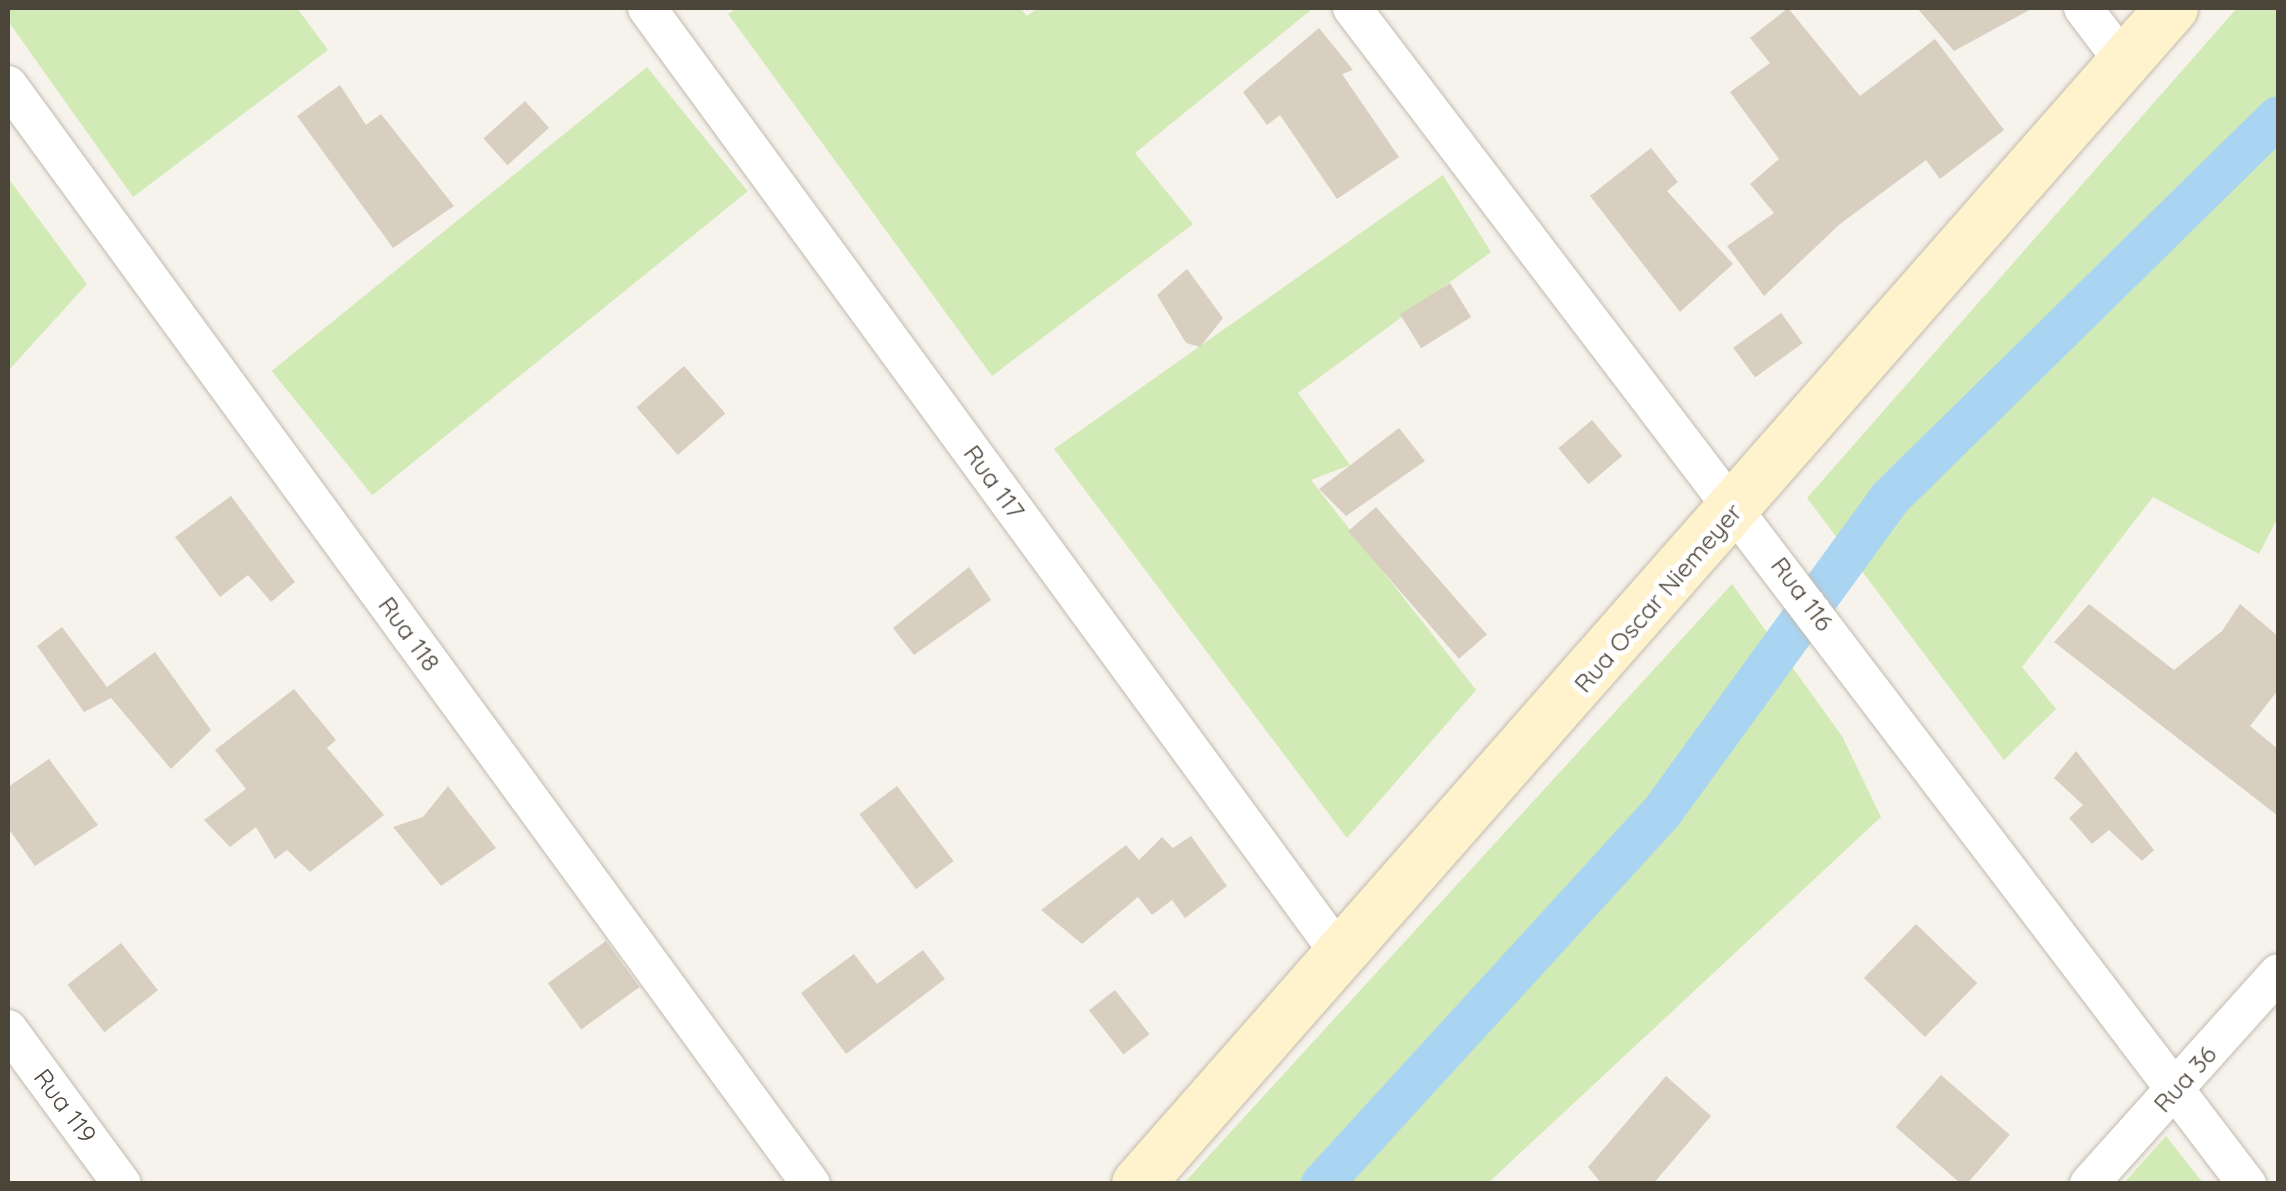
<!DOCTYPE html>
<html>
<head>
<meta charset="utf-8">
<style>
  body { margin:0 }
  #map { position:relative; width:2286px; height:1191px; overflow:hidden; background:#f6f3ec; font-family:Quicksand,sans-serif }
  div>[style] { position:absolute }
  .green>* { inset:0; background:#d2eab5; transform-origin:0 0 }
  .canal>* { height:42px; margin:-21px; padding:0 21px; transform-origin:21px; border-radius:21px; background:#a9d4f2 }
  .building>* { inset:0; background:#d8cfc1; transform-origin:0 0 }
  .roads { filter:drop-shadow(0 0 2px #c2bbae) drop-shadow(0 0 2px #c2bbae) }
  .street>* { height:38px; margin:-19px; padding:0 19px; transform-origin:19px; border-radius:19px; background:#fff }
  .secondary>* { height:52px; margin:-26px; padding:0 26px; transform-origin:26px; border-radius:26px; background:#fff3cd }
  span { translate:-50% -50%; white-space:nowrap; text-align:center; line-height:1.15; -webkit-text-stroke:10px #fff; paint-order:stroke }
  .street-label { font-size:25px; color:#4b4439 }
  .frame { position:absolute; inset:0; border:10px solid #4b4439; pointer-events:none }
</style>
</head>
<body>
<div id="map">
  <div class="green">
    <i style="clip-path:polygon(8px 8px,297px 8px,328px 50px,133px 197px,8px 21px)"></i>
    <i style="clip-path:polygon(737px 8px,1020px 8px,1027px 16px,1038px 8px,1311px 10px,1135px 153px,1193px 224px,992px 376px,728px 14px)"></i>
    <i style="clip-path:polygon(2237px 8px,2278px 8px,2278px 517px,2259px 554px,2153px 497px,2022px 667px,2056px 709px,2004px 760px,1807px 498px)"></i>
    <i style="left:647px;top:67px;width:160px;height:483px;rotate:51deg"></i>
    <i style="clip-path:polygon(1443px 175px,1491px 252px,1298px 393px,1350px 465px,1311px 480px,1476px 690px,1347px 838px,1054px 449px)"></i>
    <i style="clip-path:polygon(8px 178px,87px 284px,8px 371px)"></i>
    <i style="clip-path:polygon(1732px 584px,1842px 736px,1881px 817px,1488px 1183px,1184px 1183px)"></i>
    <i style="clip-path:polygon(2166px 1136px,2203px 1183px,2124px 1183px)"></i>
  </div>
  <div class="canal">
    <i style="left:1322px;top:1184px;width:504px;rotate:-47.57deg"></i>
    <i style="left:1662px;top:812px;width:387px;rotate:-54deg"></i>
    <i style="left:1889px;top:499px;width:545px;rotate:-44.48deg"></i>
  </div>
  <div class="building">
    <i style="clip-path:polygon(1788px 8px,1860px 96px,1935px 39px,2004px 130px,1940px 179px,1926px 160px,1840px 224px,1764px 296px,1727px 246px,1774px 213px,1750px 184px,1779px 159px,1730px 92px,1770px 63px,1750px 38px)"></i>
    <i style="clip-path:polygon(1917px 8px,2033px 8px,1954px 51px)"></i>
    <i style="clip-path:polygon(1319px 28px,1353px 70px,1342px 74px,1399px 157px,1337px 199px,1280px 115px,1267px 125px,1243px 92px)"></i>
    <i style="clip-path:polygon(340px 85px,366px 125px,381px 114px,454px 206px,393px 248px,297px 116px)"></i>
    <i style="left:525px;top:101px;width:36px;height:56px;rotate:48deg"></i>
    <i style="clip-path:polygon(1651px 148px,1678px 182px,1667px 191px,1733px 264px,1680px 312px,1590px 196px)"></i>
    <i style="clip-path:polygon(1187px 269px,1223px 318px,1200px 347px,1186px 343px,1157px 295px)"></i>
    <i style="left:1450px;top:283px;width:40px;height:59px;rotate:58deg"></i>
    <i style="left:1781px;top:313px;width:37px;height:59px;rotate:54deg"></i>
    <i style="left:684px;top:366px;width:63px;height:63px;rotate:49deg"></i>
    <i style="left:1592px;top:420px;width:47px;height:44px;rotate:50deg"></i>
    <i style="clip-path:polygon(1399px 428px,1425px 461px,1346px 516px,1319px 489px)"></i>
    <i style="clip-path:polygon(231px 496px,295px 582px,271px 602px,248px 575px,220px 597px,175px 537px)"></i>
    <i style="left:1376px;top:507px;width:169px;height:37px;rotate:49deg"></i>
    <i style="clip-path:polygon(969px 567px,991px 600px,914px 655px,893px 628px)"></i>
    <i style="clip-path:polygon(2089px 604px,2174px 670px,2222px 631px,2240px 604px,2278px 636px,2278px 690px,2250px 726px,2278px 749px,2278px 816px,2054px 642px)"></i>
    <i style="clip-path:polygon(62px 627px,107px 687px,155px 652px,211px 730px,171px 769px,111px 698px,84px 712px,37px 646px)"></i>
    <i style="clip-path:polygon(294px 689px,336px 740px,327px 748px,384px 815px,310px 872px,287px 850px,275px 859px,256px 827px,230px 847px,204px 820px,246px 789px,215px 750px)"></i>
    <i style="clip-path:polygon(2076px 751px,2154px 850px,2142px 861px,2109px 830px,2092px 844px,2069px 818px,2083px 805px,2054px 778px)"></i>
    <i style="clip-path:polygon(49px 759px,98px 825px,35px 866px,8px 828px,8px 787px)"></i>
    <i style="clip-path:polygon(448px 786px,496px 848px,441px 886px,393px 827px,423px 817px)"></i>
    <i style="left:897px;top:786px;width:94px;height:47px;rotate:53deg"></i>
    <i style="clip-path:polygon(1191px 836px,1227px 886px,1185px 918px,1172px 900px,1152px 915px,1138px 897px,1082px 944px,1041px 910px,1126px 845px,1139px 860px,1162px 837px,1173px 848px)"></i>
    <i style="left:1916px;top:924px;width:85px;height:75px;rotate:44deg"></i>
    <i style="left:606px;top:941px;width:57px;height:72px;rotate:54deg"></i>
    <i style="left:121px;top:943px;width:60px;height:68px;rotate:52deg"></i>
    <i style="clip-path:polygon(923px 950px,945px 979px,846px 1054px,801px 993px,854px 954px,877px 984px)"></i>
    <i style="left:1115px;top:990px;width:56px;height:33px;rotate:52deg"></i>
    <i style="left:1941px;top:1075px;width:91px;height:69px;rotate:41deg"></i>
    <i style="clip-path:polygon(1666px 1076px,1711px 1116px,1653px 1184px,1602px 1184px,1588px 1167px)"></i>
  </div>
  <div class="roads">
    <div class="street">
      <i style="left:647px;top:8px;width:1176px;rotate:53.78deg"></i>
      <i style="left:1352px;top:8px;width:1478px;rotate:52.73deg"></i>
      <i style="left:2083px;top:8px;width:68px;rotate:52.8deg"></i>
      <i style="left:8px;top:85px;width:1361px;rotate:53.85deg"></i>
      <i style="left:8px;top:1029px;width:192px;rotate:53.7deg"></i>
      <i style="left:2089px;top:1184px;width:283px;rotate:-48.1deg"></i>
    </div>
    <div class="secondary">
      <i style="left:1138px;top:1184px;width:1566px;rotate:-48.68deg"></i>
    </div>
  </div>
  <div class="street-label">
    <span style="left:994px;top:482px;rotate:54deg">Rua 117</span>
    <span style="left:1802px;top:594px;rotate:53deg">Rua 116</span>
    <span style="left:1658px;top:598px;rotate:-49deg">Rua Oscar Niemeyer</span>
    <span style="left:409px;top:634px;rotate:54deg">Rua 118</span>
    <span style="left:2185px;top:1079px;rotate:-48deg">Rua 36</span>
    <span style="left:65px;top:1106px;rotate:53deg">Rua 119</span>
  </div>
  <div class="frame"></div>
</div>
</body>
</html>
